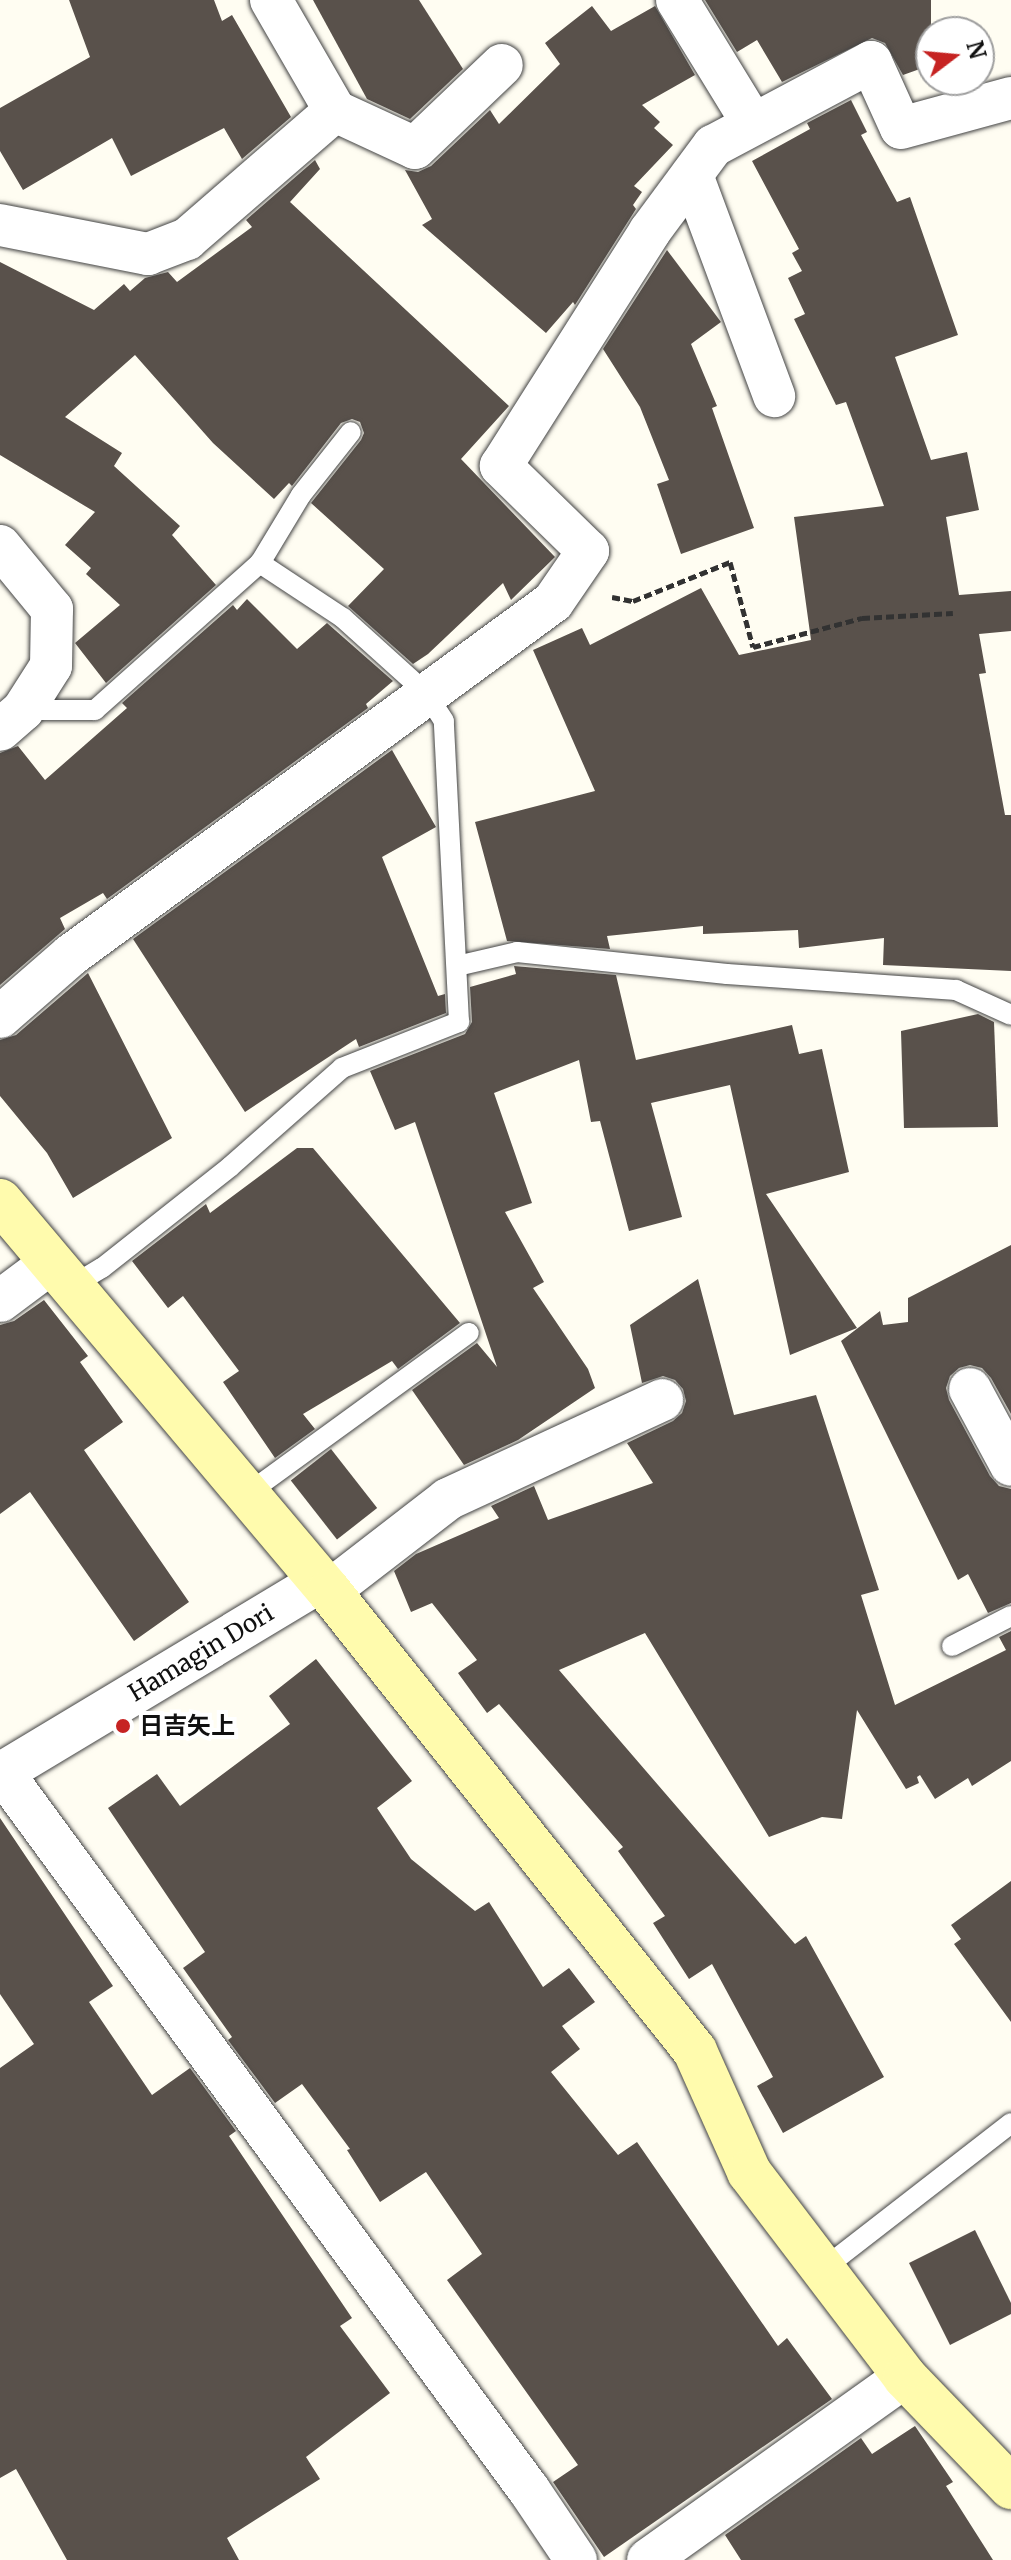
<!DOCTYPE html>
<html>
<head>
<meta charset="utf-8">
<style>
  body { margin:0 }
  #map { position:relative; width:1011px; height:2560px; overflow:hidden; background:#fffdf2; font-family:Merriweather,"Noto Sans JP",serif }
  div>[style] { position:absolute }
  .building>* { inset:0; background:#59514b; transform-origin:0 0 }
  .path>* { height:5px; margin-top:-2.5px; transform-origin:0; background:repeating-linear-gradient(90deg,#323232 0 8px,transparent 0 12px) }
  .roads { filter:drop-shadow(0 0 2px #434343) drop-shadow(0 0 2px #434343) }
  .lane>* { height:20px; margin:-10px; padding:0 10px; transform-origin:10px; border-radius:10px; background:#fff }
  .street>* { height:42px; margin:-21px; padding:0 21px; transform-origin:21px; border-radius:21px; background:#fff }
  .secondary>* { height:44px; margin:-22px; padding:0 22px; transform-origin:22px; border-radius:22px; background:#fffbad }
  .dots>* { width:22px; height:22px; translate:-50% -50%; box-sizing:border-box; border:4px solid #fff; border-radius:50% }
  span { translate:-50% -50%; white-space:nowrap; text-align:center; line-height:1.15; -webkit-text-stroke:8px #fff; paint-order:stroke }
  .street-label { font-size:24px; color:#101010 }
  .poi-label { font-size:24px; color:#101010; font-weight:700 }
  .left { translate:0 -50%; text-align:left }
  .north { position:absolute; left:915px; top:16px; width:80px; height:80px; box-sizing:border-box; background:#fff; border:2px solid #9f9f9f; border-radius:50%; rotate:74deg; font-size:22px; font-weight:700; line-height:32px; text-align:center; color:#101010 }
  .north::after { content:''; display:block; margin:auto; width:28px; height:36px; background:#c62322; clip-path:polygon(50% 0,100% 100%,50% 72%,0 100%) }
</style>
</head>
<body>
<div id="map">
  <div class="building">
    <i style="clip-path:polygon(69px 0,214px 0,222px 21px,232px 15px,291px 117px,242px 159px,224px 128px,131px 176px,112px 138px,23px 190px,0 151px,0 108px,90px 57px)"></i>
    <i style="clip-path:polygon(313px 0,419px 0,463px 69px,410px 119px,367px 99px)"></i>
    <i style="clip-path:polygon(705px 0,931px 0,931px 65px,903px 75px,885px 43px,872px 38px,782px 82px,757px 40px,737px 52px)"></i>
    <i style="clip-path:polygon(592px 6px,611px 31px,655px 6px,695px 75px,642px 105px,660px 122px,654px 128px,673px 145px,634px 186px,642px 192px,633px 205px,636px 209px,575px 305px,573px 302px,546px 333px,422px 225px,432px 219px,405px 170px,418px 172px,431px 166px,490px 110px,499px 124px,560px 64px,545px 43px)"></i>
    <i style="clip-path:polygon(851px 100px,867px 132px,861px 135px,897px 202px,910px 197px,958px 335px,895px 357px,931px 460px,967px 452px,979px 510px,946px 517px,959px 595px,1011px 591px,1011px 631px,979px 634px,986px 673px,979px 674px,1005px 815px,1011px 815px,1011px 971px,883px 965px,884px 938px,799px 948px,798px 930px,703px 934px,703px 926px,607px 936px,610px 949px,507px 941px,475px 822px,595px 791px,533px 650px,582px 628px,590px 645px,701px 588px,739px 655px,811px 640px,794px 517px,884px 506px,846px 402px,836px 405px,794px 319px,805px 314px,788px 278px,802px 271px,792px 253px,799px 249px,752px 161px,810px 129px,807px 123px)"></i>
    <i style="clip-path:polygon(315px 160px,320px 169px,290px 202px,509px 406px,461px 459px,555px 557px,511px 600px,503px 583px,428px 654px,413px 664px,348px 606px,384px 569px,311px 503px,361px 440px,364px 433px,360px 422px,352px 419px,341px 423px,292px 486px,289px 483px,274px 499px,213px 443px,135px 355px,65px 417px,122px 453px,114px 466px,180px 526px,172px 535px,216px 585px,106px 683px,75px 643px,120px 605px,86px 574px,91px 568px,65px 545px,95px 512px,0 455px,0 262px,94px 310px,124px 284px,130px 291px,145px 278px,168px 272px,177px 282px,252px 227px,246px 220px)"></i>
    <i style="clip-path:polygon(667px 250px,721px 322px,691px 344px,717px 406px,712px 408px,754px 528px,681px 554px,657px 484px,669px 480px,640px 407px,603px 349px)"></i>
    <i style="clip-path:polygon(247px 599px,297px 649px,327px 623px,393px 681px,366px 704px,368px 708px,107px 899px,103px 893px,60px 918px,65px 929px,0 985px,0 753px,18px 746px,45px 780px,127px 708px,122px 703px,233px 605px,237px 610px)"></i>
    <i style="clip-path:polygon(392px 750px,436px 827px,382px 857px,438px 996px,445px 994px,446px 1013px,359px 1047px,356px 1039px,245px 1112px,133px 939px)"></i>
    <i style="clip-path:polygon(514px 966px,616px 975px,636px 1060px,792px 1025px,799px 1054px,822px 1049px,849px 1172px,766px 1194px,857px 1328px,790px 1355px,730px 1085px,651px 1103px,682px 1217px,629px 1231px,600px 1121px,591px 1122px,579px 1060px,494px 1093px,532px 1203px,505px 1212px,544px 1282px,533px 1288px,588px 1369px,595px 1388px,518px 1440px,464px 1465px,412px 1390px,477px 1343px,497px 1367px,415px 1122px,395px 1130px,370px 1071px,465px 1034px,472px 1022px,470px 987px,516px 974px)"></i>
    <i style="clip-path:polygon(88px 973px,172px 1138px,73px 1198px,47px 1153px,0 1096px,0 1040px,16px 1035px)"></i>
    <i style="clip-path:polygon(978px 1014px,994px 1022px,998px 1127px,904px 1128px,901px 1031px)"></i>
    <i style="clip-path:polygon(297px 1148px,313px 1148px,460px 1323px,398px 1369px,392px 1361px,303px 1414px,315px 1429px,275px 1458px,223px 1382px,239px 1371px,183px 1296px,168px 1308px,132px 1261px,206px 1204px,210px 1213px)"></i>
    <i style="clip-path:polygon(1011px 1245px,1011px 1414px,991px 1378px,982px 1368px,970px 1365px,959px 1368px,950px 1376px,946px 1388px,949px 1400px,990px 1476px,999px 1486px,1011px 1489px,1011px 1603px,988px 1613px,968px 1574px,958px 1580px,841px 1341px,880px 1311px,883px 1325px,908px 1322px,908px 1298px)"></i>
    <i style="clip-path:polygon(698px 1279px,734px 1415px,816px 1395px,879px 1590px,861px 1595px,895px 1705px,1006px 1650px,999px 1637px,1011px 1631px,1011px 1761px,972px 1786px,968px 1778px,935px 1799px,920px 1775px,917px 1777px,919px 1783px,906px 1789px,857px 1710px,842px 1819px,822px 1817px,769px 1837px,645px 1633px,559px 1670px,795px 1944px,806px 1936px,884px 2077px,783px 2133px,757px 2086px,773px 2077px,712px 1964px,689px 1979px,653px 1923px,665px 1916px,618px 1851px,623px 1847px,499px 1704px,487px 1713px,458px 1673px,477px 1660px,432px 1603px,411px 1612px,394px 1571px,416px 1554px,499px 1518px,491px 1506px,534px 1486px,548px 1520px,653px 1483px,627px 1443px,673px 1421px,682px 1413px,686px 1401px,683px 1389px,675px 1380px,663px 1376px,642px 1383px,630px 1325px)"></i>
    <i style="clip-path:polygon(44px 1300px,88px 1356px,80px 1362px,123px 1422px,84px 1450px,189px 1602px,134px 1641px,30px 1492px,0 1514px,0 1325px,14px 1321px)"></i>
    <i style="left:331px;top:1449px;width:75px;height:51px;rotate:52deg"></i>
    <i style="clip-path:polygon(316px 1659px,412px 1781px,377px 1808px,411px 1859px,475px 1911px,489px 1902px,543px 1987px,569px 1968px,595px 2002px,562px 2026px,580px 2049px,551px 2072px,618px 2155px,637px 2142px,778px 2346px,787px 2338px,832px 2399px,604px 2557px,553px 2482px,578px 2465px,447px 2280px,482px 2254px,426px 2172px,380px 2202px,347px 2150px,350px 2149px,302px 2084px,275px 2103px,228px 2040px,232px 2037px,183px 1968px,205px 1952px,108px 1808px,157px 1774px,180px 1806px,290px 1724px,269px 1696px)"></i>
    <i style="clip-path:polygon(0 1818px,113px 1986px,89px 2002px,152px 2095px,190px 2068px,236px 2131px,229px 2136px,352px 2318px,340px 2326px,390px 2393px,306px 2457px,320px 2479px,227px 2538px,239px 2560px,67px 2560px,16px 2469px,0 2478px,0 2068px,34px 2044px,0 1994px)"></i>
    <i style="clip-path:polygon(1011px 1881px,1011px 2022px,954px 1944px,961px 1939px,951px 1925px)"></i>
    <i style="clip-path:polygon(975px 2230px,1011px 2303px,1011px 2314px,950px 2345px,909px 2263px)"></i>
    <i style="clip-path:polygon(915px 2426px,953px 2482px,946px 2486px,993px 2560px,741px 2560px,725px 2535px,861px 2438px,872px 2454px)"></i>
  </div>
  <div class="path">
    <i style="left:612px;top:597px;width:21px;rotate:11deg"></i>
    <i style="left:633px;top:601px;width:105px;rotate:-21.9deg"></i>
    <i style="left:730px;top:562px;width:88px;rotate:74.9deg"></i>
    <i style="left:753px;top:647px;width:113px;rotate:-14.9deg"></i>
    <i style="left:862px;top:618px;width:91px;rotate:-3.1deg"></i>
  </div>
  <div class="roads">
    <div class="lane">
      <i style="left:23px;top:710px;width:72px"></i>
      <i style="left:95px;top:710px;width:221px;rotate:-41.7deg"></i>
      <i style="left:260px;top:563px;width:79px;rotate:-58.9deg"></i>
      <i style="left:301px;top:495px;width:80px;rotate:-51.6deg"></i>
      <i style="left:457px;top:966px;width:62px;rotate:-13.1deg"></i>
      <i style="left:517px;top:952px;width:211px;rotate:6deg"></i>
      <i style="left:727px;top:974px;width:230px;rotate:4deg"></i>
      <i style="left:956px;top:990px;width:60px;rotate:24.4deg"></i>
      <i style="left:70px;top:1287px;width:37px;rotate:-31deg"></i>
      <i style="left:102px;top:1268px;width:164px;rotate:-38.3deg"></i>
      <i style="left:231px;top:1166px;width:148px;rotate:-41.4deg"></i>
      <i style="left:342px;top:1068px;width:126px;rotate:-21.5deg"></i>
      <i style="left:459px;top:1022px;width:301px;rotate:-92.9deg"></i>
      <i style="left:444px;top:721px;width:33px;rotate:-123deg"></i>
      <i style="left:426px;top:693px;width:112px;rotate:-137.9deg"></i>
      <i style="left:343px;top:618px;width:100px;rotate:-146.5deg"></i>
      <i style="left:247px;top:1494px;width:274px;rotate:-36deg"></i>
      <i style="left:952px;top:1646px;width:66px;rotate:-27deg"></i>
      <i style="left:823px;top:2269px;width:238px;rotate:-37.8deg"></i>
    </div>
    <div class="street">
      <i style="left:271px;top:0;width:128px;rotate:60deg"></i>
      <i style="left:335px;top:111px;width:88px;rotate:24.8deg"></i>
      <i style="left:415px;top:148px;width:120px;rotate:-43.7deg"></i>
      <i style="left:677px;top:0;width:145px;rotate:58.5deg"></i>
      <i style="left:692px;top:175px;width:236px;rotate:69.6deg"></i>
      <i style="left:0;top:225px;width:151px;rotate:11.1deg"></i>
      <i style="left:148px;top:254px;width:42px;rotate:-21deg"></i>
      <i style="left:187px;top:239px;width:196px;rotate:-40.9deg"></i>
      <i style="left:0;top:546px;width:82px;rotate:50.5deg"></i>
      <i style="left:52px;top:609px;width:57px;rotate:91deg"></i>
      <i style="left:51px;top:666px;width:52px;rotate:122.5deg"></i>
      <i style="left:23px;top:710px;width:30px;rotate:139deg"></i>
      <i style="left:0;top:1017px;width:94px;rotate:-41.1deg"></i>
      <i style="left:71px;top:955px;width:597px;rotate:-36.22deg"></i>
      <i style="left:553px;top:602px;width:62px;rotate:-55.5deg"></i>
      <i style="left:588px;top:551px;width:122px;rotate:-135.7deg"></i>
      <i style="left:501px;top:466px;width:278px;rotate:-57.6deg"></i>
      <i style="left:650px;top:231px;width:106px;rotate:-53.5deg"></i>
      <i style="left:713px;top:146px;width:179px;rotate:-28deg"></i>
      <i style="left:871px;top:62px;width:72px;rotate:65.6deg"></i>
      <i style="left:901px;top:128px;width:114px;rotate:-15.3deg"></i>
      <i style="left:0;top:1301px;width:64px;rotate:-36.7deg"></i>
      <i style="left:970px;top:1389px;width:86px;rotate:61.7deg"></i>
      <i style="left:329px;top:1591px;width:150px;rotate:-37.7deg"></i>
      <i style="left:448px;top:1499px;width:236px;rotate:-24.8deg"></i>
      <i style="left:3px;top:1773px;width:889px;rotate:53.74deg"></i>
      <i style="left:529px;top:2490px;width:84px;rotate:56.1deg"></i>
      <i style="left:0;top:1774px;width:375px;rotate:-31deg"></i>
      <i style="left:648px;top:2560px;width:315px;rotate:-35.5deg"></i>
    </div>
    <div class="secondary">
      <i style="left:0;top:1201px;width:510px;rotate:49.85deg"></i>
      <i style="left:329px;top:1591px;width:588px;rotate:51.49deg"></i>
      <i style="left:695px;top:2051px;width:133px;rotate:65.9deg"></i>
      <i style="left:749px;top:2172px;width:258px;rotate:52.7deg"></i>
      <i style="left:905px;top:2377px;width:153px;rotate:46.1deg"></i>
    </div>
  </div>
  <div class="dots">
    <i style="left:123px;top:1726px;background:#c62322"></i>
  </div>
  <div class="street-label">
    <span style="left:201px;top:1653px;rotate:-31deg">Hamagin Dori</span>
  </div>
  <div class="poi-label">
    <span class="left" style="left:139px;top:1726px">日吉矢上</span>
  </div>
  <div class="north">N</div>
</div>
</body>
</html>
